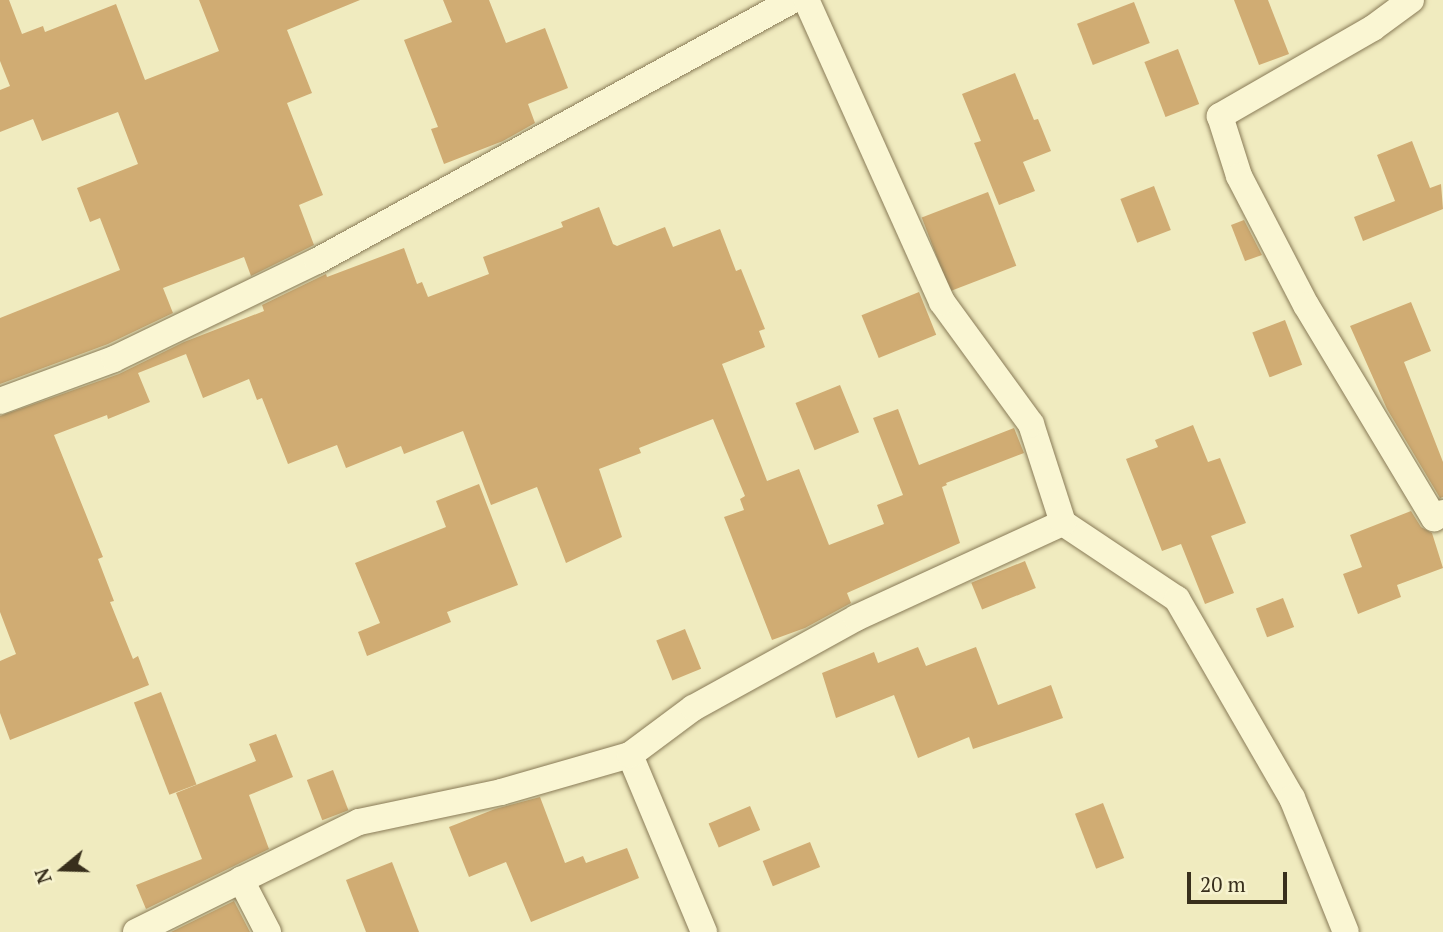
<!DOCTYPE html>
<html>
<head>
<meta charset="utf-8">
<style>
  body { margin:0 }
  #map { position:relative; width:1443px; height:932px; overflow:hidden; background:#f0ebbf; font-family:"PT Serif",serif }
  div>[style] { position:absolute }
  .building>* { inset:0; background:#d0ac73; transform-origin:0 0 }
  .roads { filter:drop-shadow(0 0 2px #897b57) drop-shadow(0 0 2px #897b57) }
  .minor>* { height:26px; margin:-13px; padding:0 13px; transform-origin:13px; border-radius:13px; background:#faf6d3 }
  span { translate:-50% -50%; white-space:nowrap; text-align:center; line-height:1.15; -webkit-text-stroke:5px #f7f3cf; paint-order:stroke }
  .north { position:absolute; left:28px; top:834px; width:70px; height:70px; -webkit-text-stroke:5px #f7f3cf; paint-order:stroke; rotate:251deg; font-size:19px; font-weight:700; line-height:28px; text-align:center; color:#382f1c }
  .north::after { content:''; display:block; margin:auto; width:24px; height:32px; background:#382f1c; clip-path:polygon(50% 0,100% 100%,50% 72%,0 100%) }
  .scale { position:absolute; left:1187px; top:872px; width:100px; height:32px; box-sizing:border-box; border:4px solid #382f1c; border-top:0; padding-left:9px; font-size:21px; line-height:24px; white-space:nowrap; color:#382f1c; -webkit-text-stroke:5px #f7f3cf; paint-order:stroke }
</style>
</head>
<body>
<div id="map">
  <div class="building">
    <i style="clip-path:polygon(0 0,9px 0,22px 34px,43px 26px,45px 32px,116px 4px,145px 80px,219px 51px,199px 0,360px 0,287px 30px,312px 93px,287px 103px,323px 195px,299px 205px,314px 245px,251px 276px,244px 257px,163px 288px,173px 313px,108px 344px,0 384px,0 318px,120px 270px,100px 218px,90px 222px,77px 188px,138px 164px,118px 112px,42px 141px,33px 119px,0 132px,0 90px,10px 86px,0 61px)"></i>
    <i style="clip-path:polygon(443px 0,489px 0,506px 43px,545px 28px,568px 88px,528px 104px,535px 123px,503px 141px,444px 164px,431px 129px,438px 127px,404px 40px,452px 22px)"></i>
    <i style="clip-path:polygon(1234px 0,1268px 0,1289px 54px,1259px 65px)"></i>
    <i style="left:1134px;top:2px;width:44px;height:61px;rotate:69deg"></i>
    <i style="left:1178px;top:49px;width:59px;height:36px;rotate:69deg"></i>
    <i style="clip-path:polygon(1015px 73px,1034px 120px,1038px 119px,1051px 151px,1023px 162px,1035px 191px,999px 205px,974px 143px,981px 141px,962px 94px)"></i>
    <i style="clip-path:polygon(1412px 141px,1430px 188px,1441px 184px,1443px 209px,1363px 241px,1354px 217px,1395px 201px,1377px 155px)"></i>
    <i style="left:1154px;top:186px;width:47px;height:36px;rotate:69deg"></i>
    <i style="left:988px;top:192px;width:79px;height:71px;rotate:69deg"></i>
    <i style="clip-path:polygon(599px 207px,613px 244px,617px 246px,665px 227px,673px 247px,720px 229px,736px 271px,741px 269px,765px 329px,759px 331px,765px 347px,722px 364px,767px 481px,799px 469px,829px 545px,884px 524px,877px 505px,903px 495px,873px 418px,898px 409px,919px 465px,1014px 428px,1024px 453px,946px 483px,947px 485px,942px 487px,960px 543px,847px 593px,851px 603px,805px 628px,772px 640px,724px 517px,744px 510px,740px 499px,745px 496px,713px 419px,639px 448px,641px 453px,599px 469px,622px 537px,566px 563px,537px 487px,491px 505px,463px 431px,404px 454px,401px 446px,346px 468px,337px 445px,288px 464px,262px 398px,257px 400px,249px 379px,203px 398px,186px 354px,138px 373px,150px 402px,108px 419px,107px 415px,54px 435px,103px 557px,98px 559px,114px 601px,110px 602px,133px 659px,138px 656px,149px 685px,10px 740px,0 713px,0 661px,16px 654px,0 612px,0 416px,119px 374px,184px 342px,264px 311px,262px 305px,326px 274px,327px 277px,404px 248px,417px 284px,422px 282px,428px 297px,489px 274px,483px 257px,563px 227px,561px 222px)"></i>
    <i style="clip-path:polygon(1244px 220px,1262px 255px,1245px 261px,1231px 225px)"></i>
    <i style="left:919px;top:292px;width:46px;height:62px;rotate:68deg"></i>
    <i style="clip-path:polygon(1411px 302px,1431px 351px,1404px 362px,1443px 462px,1443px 497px,1440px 498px,1387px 409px,1350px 326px)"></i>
    <i style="left:1285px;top:320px;width:48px;height:35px;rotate:69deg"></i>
    <i style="left:840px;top:385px;width:51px;height:48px;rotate:68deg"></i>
    <i style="clip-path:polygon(1193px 425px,1208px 462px,1220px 458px,1246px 523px,1211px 536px,1234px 593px,1205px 604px,1181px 544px,1162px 551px,1126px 459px,1158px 447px,1155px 440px)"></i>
    <i style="clip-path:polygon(479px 484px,518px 585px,447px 612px,451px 622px,367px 656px,358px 632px,380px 623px,355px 563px,446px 527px,436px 501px)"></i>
    <i style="clip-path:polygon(1411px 511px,1421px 527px,1432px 533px,1443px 568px,1397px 585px,1401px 597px,1358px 614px,1343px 574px,1362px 567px,1350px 535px)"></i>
    <i style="left:1025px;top:561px;width:29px;height:58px;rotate:68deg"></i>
    <i style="left:1283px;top:598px;width:31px;height:29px;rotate:69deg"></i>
    <i style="left:685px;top:629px;width:43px;height:31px;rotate:68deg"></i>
    <i style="clip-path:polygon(918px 647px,926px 666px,976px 647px,998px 705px,1051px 685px,1063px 718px,973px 749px,969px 737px,918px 758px,894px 695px,836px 718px,822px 673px,874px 652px,878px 663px)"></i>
    <i style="left:161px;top:692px;width:99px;height:29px;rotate:69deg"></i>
    <i style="clip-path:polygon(276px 734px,293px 777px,249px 795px,269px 849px,146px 909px,136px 885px,202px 859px,176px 793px,256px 761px,249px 744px)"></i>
    <i style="left:333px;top:770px;width:43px;height:28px;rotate:69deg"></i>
    <i style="clip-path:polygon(540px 797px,565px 863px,583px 856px,586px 863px,627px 848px,639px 878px,531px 922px,506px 862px,469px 877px,449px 827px,495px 809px)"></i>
    <i style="left:1103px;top:803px;width:59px;height:30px;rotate:69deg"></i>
    <i style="left:750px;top:806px;width:26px;height:45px;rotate:67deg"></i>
    <i style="left:810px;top:842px;width:27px;height:51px;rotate:68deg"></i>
    <i style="clip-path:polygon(392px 862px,419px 932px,366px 932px,346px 880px)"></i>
    <i style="clip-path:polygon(234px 901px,250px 932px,171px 932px)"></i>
  </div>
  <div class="roads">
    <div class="minor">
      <i style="left:1411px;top:0;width:47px;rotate:143.6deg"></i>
      <i style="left:1373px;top:28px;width:177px;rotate:150.1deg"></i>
      <i style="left:1220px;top:116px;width:63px;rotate:72.4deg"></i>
      <i style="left:1239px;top:176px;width:145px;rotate:62.6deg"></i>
      <i style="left:1306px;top:305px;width:249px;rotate:59deg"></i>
      <i style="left:1434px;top:518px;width:10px;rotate:-29deg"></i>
      <i style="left:0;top:401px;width:121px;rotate:-20.2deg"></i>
      <i style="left:114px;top:359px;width:225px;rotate:-25.8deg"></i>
      <i style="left:317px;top:261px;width:543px;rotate:-28.74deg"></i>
      <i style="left:1063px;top:523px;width:137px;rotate:33.7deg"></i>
      <i style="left:1177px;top:599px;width:230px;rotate:60deg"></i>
      <i style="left:1292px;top:798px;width:144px;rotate:68.1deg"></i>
      <i style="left:630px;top:755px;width:192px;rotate:67.3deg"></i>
      <i style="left:136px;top:932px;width:117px;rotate:-26.3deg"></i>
      <i style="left:268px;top:932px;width:59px;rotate:-117.4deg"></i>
      <i style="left:241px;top:880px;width:131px;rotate:-26.2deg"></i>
      <i style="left:359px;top:822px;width:145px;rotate:-11.9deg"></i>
      <i style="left:501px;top:792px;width:134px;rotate:-16deg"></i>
      <i style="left:630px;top:755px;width:79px;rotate:-36.7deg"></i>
      <i style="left:693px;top:708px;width:186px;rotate:-28.9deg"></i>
      <i style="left:856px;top:618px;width:228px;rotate:-24.7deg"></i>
      <i style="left:1063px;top:523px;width:104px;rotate:-107.9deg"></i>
      <i style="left:1031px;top:424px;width:151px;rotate:-126.1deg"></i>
      <i style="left:942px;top:302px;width:331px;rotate:-114.2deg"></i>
    </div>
  </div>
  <div class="north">N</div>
  <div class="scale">20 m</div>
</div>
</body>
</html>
